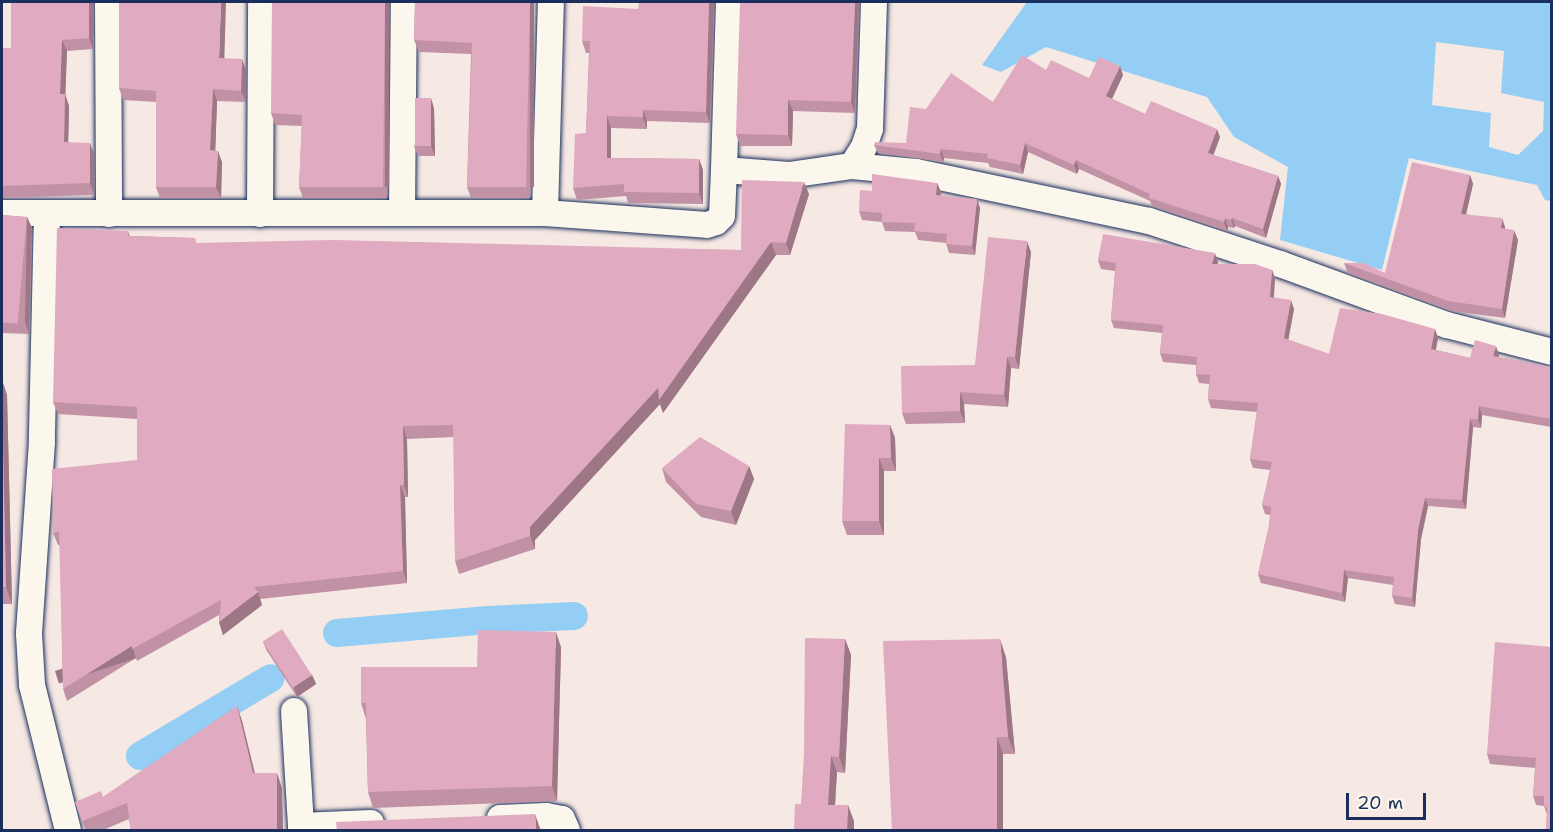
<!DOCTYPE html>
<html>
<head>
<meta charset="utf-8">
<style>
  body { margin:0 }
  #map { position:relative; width:1553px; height:832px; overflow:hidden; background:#f6e8e3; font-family:"Shantell Sans",sans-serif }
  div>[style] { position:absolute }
  .water>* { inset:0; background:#94cef4 }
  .canal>* { height:28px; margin:-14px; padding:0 14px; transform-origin:14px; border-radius:14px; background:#94cef4 }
  .roads { filter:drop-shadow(0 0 2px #1b2f5e) drop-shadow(0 0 2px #1b2f5e) }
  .minor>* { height:26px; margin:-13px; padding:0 13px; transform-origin:13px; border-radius:13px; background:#fbf7ec }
  .wall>* { inset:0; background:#c192a5 }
  .shaded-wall>* { inset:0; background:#9d7786; transform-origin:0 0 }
  .building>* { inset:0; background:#e0aac0; transform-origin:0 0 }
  span { translate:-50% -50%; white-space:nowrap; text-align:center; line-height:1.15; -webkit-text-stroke:4.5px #fbf7ec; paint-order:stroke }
  .frame { position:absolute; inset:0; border:3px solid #1b2f5e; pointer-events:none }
  .scale { position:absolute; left:1346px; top:793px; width:80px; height:27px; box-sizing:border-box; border:3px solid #1b2f5e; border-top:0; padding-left:8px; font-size:18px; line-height:21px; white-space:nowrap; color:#1b2f5e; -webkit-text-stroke:4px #fbf7ec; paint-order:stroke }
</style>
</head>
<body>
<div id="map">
  <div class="water">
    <i style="clip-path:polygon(evenodd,1027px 2px,1551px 2px,1551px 201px,1545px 200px,1537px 185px,1409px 158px,1382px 270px,1280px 240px,1288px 167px,1234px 137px,1207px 97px,1046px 47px,1001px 72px,982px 65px,1027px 2px,1436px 42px,1504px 51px,1501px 93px,1544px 102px,1543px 131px,1518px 155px,1489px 147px,1491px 113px,1432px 105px,1436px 42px)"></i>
  </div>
  <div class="canal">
    <i style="left:337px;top:633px;width:152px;rotate:-4.9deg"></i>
    <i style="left:488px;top:620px;width:86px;rotate:-2.7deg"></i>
    <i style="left:140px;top:756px;width:152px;rotate:-30.8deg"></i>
  </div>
  <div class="roads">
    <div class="minor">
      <i style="left:108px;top:2px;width:212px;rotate:89.7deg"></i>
      <i style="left:852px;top:166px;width:22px;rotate:-58deg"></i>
      <i style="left:864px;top:147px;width:19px;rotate:-72deg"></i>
      <i style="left:870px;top:129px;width:127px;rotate:-88.2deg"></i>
      <i style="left:724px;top:170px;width:168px;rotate:-88.3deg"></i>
      <i style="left:2px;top:213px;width:543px"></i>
      <i style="left:545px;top:213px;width:162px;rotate:4.2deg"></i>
      <i style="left:707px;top:225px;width:9px;rotate:-18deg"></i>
      <i style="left:716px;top:222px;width:8px;rotate:-45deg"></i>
      <i style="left:722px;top:216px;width:46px;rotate:-87.5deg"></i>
      <i style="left:724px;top:170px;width:65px;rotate:4.4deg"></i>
      <i style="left:789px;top:175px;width:64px;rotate:-8.1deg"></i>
      <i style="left:852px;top:166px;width:64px;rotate:5.4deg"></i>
      <i style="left:916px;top:172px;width:238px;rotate:11.9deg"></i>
      <i style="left:1149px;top:221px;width:138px;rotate:18.2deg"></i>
      <i style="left:1280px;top:264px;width:178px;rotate:20.1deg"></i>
      <i style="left:1447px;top:325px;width:108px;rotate:14.4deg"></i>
      <i style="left:47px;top:213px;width:229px;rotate:91.3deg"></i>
      <i style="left:42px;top:442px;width:192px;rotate:93.9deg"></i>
      <i style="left:29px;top:634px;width:51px;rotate:86.6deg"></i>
      <i style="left:32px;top:685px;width:149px;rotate:76.1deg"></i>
      <i style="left:402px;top:213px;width:211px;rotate:-89.5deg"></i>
      <i style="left:545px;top:213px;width:211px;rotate:-88.4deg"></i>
      <i style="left:260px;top:214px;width:212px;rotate:-89.7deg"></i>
      <i style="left:294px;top:711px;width:115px;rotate:86.5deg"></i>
      <i style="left:500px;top:818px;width:46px;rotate:-2.5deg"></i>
      <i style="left:546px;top:816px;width:16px;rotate:11deg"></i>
      <i style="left:562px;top:819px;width:12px;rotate:66deg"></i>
      <i style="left:301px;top:830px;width:4px;rotate:-90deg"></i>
      <i style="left:301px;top:826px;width:70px;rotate:-2.5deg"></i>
    </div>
  </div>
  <div class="wall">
    <i style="clip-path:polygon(93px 2px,93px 49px,67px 51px,65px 94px,69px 106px,68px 142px,94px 154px,94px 195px,2px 198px,2px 48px,11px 48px)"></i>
    <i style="clip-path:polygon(389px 2px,387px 198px,303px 198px,299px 187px,302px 126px,275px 125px,271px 113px)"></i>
    <i style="clip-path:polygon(415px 2px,534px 2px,530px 198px,471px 198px,467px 187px,471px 54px,419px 52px,414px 40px)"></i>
    <i style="clip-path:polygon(714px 2px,710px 123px,647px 121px,647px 129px,611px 128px,611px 158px,699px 159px,703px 170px,703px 204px,628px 203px,626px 196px,577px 200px,573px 188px,586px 133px,589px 53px,586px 53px,582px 41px,638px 9px)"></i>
    <i style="clip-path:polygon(859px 2px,855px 113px,793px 111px,792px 146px,740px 146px,736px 134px)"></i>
    <i style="clip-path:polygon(224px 58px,246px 70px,246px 102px,217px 101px,215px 150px,222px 162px,221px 198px,160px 198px,156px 187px,156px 102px,123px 100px,119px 88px)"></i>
    <i style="clip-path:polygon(1046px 70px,1089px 78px,1123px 75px,1112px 99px,1145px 114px,1220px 137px,1213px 155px,1278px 176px,1281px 184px,1266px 238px,1235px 226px,1234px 228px,1228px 227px,1227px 231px,1152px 206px,1150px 201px,1079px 169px,1077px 174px,1028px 152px,1023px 174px,990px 167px,988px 163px,944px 158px,943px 162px,878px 153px,874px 145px,906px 143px,926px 109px,993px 102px)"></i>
    <i style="clip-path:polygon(434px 108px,435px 156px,418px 156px,414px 146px)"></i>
    <i style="clip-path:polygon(1470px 175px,1473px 184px,1466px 214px,1505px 227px,1505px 229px,1518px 240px,1505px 318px,1451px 311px,1348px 273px,1344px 263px,1385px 273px)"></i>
    <i style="clip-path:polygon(937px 183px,941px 192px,940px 195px,980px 208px,975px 255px,949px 253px,946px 243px,918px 240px,915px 232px,885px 231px,882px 222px,862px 220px,859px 211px,872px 191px)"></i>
    <i style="clip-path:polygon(809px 194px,790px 255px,776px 255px,663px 413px,660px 404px,535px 540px,535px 549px,459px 574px,455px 561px,454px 437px,407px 439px,408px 497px,405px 497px,407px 583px,260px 599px,262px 605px,223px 635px,219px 622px,219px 615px,137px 661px,136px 658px,67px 701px,63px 689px,60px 545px,58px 545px,53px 533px,137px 460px,137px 419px,58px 414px,53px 402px,128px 231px,130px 236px,195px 238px,196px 243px,741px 250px)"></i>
    <i style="clip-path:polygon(2px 215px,27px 217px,32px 228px,29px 334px,2px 333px)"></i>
    <i style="clip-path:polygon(1031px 252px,1019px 369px,1011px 368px,1008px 407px,964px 404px,965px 423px,906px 424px,902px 413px,975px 365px)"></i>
    <i style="clip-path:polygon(1098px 260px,1218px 262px,1218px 264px,1272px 270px,1275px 278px,1274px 297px,1294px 309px,1288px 340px,1329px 354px,1435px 329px,1438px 338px,1436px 350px,1470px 358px,1499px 355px,1498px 357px,1551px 367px,1551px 427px,1482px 415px,1481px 428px,1473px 427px,1466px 509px,1428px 506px,1421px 539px,1415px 607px,1395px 604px,1392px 595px,1393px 585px,1348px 578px,1345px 602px,1261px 583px,1258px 574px,1269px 526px,1270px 515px,1265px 514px,1262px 505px,1270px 470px,1253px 468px,1250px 459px,1257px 412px,1211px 408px,1208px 399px,1209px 384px,1199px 383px,1196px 374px,1196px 365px,1163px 362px,1160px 353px,1162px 333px,1114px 328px,1111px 320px,1115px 271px,1101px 269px)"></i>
    <i style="clip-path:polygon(2px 380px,7px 395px,12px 604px,2px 604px)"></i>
    <i style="clip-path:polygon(890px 425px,895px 438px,896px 471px,884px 471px,884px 535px,847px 535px,842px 521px)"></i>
    <i style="clip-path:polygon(749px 466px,754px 479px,736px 525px,701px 517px,666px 482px,662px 468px)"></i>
    <i style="clip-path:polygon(845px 639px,851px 655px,845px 773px,837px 772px,835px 805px,854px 821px,854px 831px,794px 831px)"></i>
    <i style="clip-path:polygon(263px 642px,312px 675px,316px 684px,297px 697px,267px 651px)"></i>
    <i style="clip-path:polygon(561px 647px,557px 801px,373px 808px,368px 792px,366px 719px,361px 703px,477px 667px)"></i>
    <i style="clip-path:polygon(1551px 647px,1551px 831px,1546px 831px,1547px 815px,1544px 806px,1536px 805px,1533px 796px,1535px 768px,1490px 764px,1487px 754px)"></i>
    <i style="clip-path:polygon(1006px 657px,1015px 754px,1003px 754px,892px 831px)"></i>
    <i style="clip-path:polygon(237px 706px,242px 721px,255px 773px,282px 788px,283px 831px,131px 831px,129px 819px,101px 831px,86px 831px,75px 802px,103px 797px)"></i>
  </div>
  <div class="shaded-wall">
    <i style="clip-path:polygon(89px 2px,93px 2px,93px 49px,89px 38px)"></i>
    <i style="clip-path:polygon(221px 2px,226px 2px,224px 70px,219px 58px)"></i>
    <i style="left:385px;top:2px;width:4px;height:185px"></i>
    <i style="left:530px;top:2px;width:4px;height:185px"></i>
    <i style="clip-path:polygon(709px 2px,714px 2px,710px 123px,706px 112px)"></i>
    <i style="clip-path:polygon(855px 2px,859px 2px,855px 113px,851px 102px)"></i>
    <i style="clip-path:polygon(62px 40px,67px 51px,65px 106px,60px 94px)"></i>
    <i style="clip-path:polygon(242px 59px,246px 70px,246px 102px,241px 91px)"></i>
    <i style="clip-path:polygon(1120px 66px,1123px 75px,1109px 105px,1106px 96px)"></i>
    <i style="clip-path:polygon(213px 89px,217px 101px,215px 162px,210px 150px)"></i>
    <i style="clip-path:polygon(65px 94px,69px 106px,68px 154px,64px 142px)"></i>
    <i style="clip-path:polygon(431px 98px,434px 108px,435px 156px,431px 146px)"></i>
    <i style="clip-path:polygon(788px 100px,793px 111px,792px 146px,788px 135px)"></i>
    <i style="clip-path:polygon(643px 110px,647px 121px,647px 129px,643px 117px)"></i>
    <i style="clip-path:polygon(607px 116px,611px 128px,611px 169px,607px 158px)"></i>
    <i style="clip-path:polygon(1217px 129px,1220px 137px,1211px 162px,1208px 153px)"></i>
    <i style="clip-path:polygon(90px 143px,94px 154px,94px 195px,90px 183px)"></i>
    <i style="clip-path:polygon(1025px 143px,1028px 152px,1023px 174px,1020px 165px)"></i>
    <i style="clip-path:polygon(941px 149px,944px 158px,943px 162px,940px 154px)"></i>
    <i style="clip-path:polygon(218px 151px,222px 162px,221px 198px,216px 187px)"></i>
    <i style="clip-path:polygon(699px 159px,703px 170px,703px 204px,699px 193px)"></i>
    <i style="clip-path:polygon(1076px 160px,1079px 169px,1077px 174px,1074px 165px)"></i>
    <i style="clip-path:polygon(1470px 175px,1473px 184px,1464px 223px,1461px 214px)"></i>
    <i style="clip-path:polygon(1278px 176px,1281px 184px,1266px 238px,1263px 229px)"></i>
    <i style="clip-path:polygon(804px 182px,809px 194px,790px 255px,786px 243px)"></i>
    <i style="clip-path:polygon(937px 183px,941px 192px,939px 204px,936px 195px)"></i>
    <i style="clip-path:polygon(977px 199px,980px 208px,975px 255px,972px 246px)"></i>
    <i style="clip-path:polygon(27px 217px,32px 228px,29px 334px,25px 322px)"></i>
    <i style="clip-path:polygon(1225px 218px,1228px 227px,1227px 231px,1224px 222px)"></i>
    <i style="clip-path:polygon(1232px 218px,1235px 226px,1234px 228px,1231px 220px)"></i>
    <i style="clip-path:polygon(1502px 218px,1505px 227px,1504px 238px,1501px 228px)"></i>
    <i style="clip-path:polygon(1514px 230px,1518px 240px,1505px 318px,1502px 309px)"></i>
    <i style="clip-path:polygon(1027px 241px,1031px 252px,1019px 369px,1015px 357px)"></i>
    <i style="clip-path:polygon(771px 242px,776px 255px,663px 413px,660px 404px,535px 540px,535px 549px,530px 536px,530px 527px)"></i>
    <i style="clip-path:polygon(1215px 253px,1218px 262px,1215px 273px,1212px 264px)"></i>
    <i style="clip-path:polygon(1272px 270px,1275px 278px,1273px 305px,1270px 297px)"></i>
    <i style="clip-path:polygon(1291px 300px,1294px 309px,1287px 347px,1284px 338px)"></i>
    <i style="clip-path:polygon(1435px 329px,1438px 338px,1434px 358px,1431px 349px)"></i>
    <i style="clip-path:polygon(1496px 346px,1499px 355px,1496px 365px,1493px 356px)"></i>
    <i style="clip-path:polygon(1007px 357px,1011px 368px,1008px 407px,1004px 395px)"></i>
    <i style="clip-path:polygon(2px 380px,7px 395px,12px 604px,6px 587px)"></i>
    <i style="clip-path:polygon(960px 392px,964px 404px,965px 423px,960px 411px)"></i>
    <i style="clip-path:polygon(1479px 406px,1482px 415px,1481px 428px,1478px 419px)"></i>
    <i style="clip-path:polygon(1470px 419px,1473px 427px,1466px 509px,1462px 500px)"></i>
    <i style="clip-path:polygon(890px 425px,895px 438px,896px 471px,891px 458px)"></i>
    <i style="clip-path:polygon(403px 426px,407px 439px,408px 497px,404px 485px)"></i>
    <i style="clip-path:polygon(879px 458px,884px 471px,884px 535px,879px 521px)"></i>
    <i style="clip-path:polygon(749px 466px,754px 479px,736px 525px,731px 511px)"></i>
    <i style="clip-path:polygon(400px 485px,405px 497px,407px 583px,403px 571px)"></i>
    <i style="clip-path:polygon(1425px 498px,1428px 506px,1421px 539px,1415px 607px,1412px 598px,1418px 530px)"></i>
    <i style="clip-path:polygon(1344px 570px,1348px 578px,1345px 602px,1342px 593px)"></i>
    <i style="clip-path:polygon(258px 592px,262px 605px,223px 635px,219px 622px)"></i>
    <i style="clip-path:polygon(556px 632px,561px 647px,557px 801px,552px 786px)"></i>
    <i style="clip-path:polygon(845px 639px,851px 655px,845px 773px,839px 757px)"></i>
    <i style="clip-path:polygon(1000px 639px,1006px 657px,1015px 754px,1008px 737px)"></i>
    <i style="left:132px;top:646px;width:13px;height:81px;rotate:72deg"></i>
    <i style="clip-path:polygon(312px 675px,316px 684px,297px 697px,294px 687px)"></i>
    <i style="clip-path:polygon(237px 706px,242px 721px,258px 788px,253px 773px)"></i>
    <i style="clip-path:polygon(997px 737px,1003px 754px,1003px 831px,997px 831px)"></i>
    <i style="clip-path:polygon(831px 756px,837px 772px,834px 821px,828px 805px)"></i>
    <i style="clip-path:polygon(277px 773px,282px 788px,283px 831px,277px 831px)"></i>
    <i style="clip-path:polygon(848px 805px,854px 821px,854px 831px,847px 831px)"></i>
    <i style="clip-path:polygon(535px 814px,541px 831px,536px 831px)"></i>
  </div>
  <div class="building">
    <i style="clip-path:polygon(11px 2px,89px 2px,89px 38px,62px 40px,60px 94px,65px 94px,64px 142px,90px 143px,90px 183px,2px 186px,2px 48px,11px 48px)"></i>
    <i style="clip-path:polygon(119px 2px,221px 2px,219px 58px,242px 59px,241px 91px,213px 89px,210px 150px,218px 151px,216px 187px,156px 187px,156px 91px,119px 88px)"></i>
    <i style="clip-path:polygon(272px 2px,385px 2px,383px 187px,299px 187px,302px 115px,271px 113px)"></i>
    <i style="clip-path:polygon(415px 2px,530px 2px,526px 187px,467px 187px,472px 43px,414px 40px)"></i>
    <i style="clip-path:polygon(639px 2px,709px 2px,706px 112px,643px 110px,643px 117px,607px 116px,607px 158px,699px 159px,699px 193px,624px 192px,624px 184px,573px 188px,575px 134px,586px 133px,590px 41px,582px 41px,583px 6px,638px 9px)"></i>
    <i style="clip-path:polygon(740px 2px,855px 2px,851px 102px,788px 100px,788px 135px,736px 134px)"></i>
    <i style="clip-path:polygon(1022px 55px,1046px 70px,1051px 60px,1089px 78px,1099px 57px,1120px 66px,1106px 96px,1145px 114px,1151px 101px,1217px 129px,1208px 153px,1278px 176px,1263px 229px,1232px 218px,1231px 220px,1225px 218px,1224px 222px,1149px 198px,1150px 194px,1076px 160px,1074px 165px,1025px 143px,1020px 165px,987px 158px,988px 154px,941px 149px,940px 154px,874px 145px,875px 142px,906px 143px,910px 107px,926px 109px,951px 73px,993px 102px)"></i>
    <i style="left:415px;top:98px;width:16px;height:48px"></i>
    <i style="clip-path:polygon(1412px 162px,1470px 175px,1461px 214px,1502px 218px,1501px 228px,1514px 230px,1502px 309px,1448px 301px,1344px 263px,1364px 263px,1385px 273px)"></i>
    <i style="clip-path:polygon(872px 174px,937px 183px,936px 195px,977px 199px,972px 246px,946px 244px,947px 234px,914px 231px,915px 223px,882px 222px,882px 213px,859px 211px,860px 190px,872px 191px)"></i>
    <i style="clip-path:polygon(742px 180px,804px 182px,786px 243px,771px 242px,659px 400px,658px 388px,530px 527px,530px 536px,455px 561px,453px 425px,403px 426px,404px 485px,400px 485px,403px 571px,254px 587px,258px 592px,219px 622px,221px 600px,132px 649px,132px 646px,63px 689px,59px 532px,53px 533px,52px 469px,137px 460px,137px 407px,53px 402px,57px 228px,128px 231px,128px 236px,195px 238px,195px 243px,334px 240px,741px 250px)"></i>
    <i style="left:2px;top:215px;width:25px;height:107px;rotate:5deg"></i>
    <i style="clip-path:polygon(1103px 234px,1215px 253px,1212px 264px,1255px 264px,1272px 270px,1270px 297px,1291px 300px,1284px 338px,1329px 354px,1340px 308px,1382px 314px,1435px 329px,1431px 349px,1470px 358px,1475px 340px,1496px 346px,1493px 356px,1551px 367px,1551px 419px,1479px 406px,1478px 419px,1470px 419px,1462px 500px,1425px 498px,1418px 530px,1412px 598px,1392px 595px,1394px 577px,1344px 570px,1342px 593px,1258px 574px,1269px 526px,1271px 507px,1262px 505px,1272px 462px,1250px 459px,1258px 403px,1208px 399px,1210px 375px,1196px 374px,1197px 357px,1160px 353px,1163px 325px,1111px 320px,1116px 263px,1098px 260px)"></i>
    <i style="clip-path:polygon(988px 237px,1027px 241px,1015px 357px,1007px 357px,1004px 395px,960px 392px,960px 411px,902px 413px,901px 366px,975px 365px)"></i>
    <i style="clip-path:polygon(2px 408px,6px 587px,2px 587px)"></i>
    <i style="clip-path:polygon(845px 424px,890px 425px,891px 458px,879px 458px,879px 521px,842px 521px)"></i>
    <i style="clip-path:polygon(700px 437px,749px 466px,731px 511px,696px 504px,662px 468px)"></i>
    <i style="left:282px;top:629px;width:55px;height:23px;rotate:57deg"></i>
    <i style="clip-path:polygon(478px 630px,556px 632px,552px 786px,368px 792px,366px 703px,361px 703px,361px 667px,477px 667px)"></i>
    <i style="clip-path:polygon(805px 638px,845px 639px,839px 757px,831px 756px,828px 805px,848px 805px,847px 831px,794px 831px,795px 804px,801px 804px,804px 754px)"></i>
    <i style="clip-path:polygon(1000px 639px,1008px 737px,997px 737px,997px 831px,892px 831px,883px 641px)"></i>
    <i style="clip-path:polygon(1495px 642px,1551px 647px,1551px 829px,1546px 829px,1547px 807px,1544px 807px,1544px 796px,1533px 796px,1536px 758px,1487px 754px)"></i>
    <i style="clip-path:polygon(237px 706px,253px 773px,277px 773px,277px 831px,131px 831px,127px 803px,82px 821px,75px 802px,101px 791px,103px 797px)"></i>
    <i style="clip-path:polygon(535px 814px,536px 831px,337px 831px,336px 822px)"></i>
  </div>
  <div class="frame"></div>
  <div class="scale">20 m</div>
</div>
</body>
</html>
